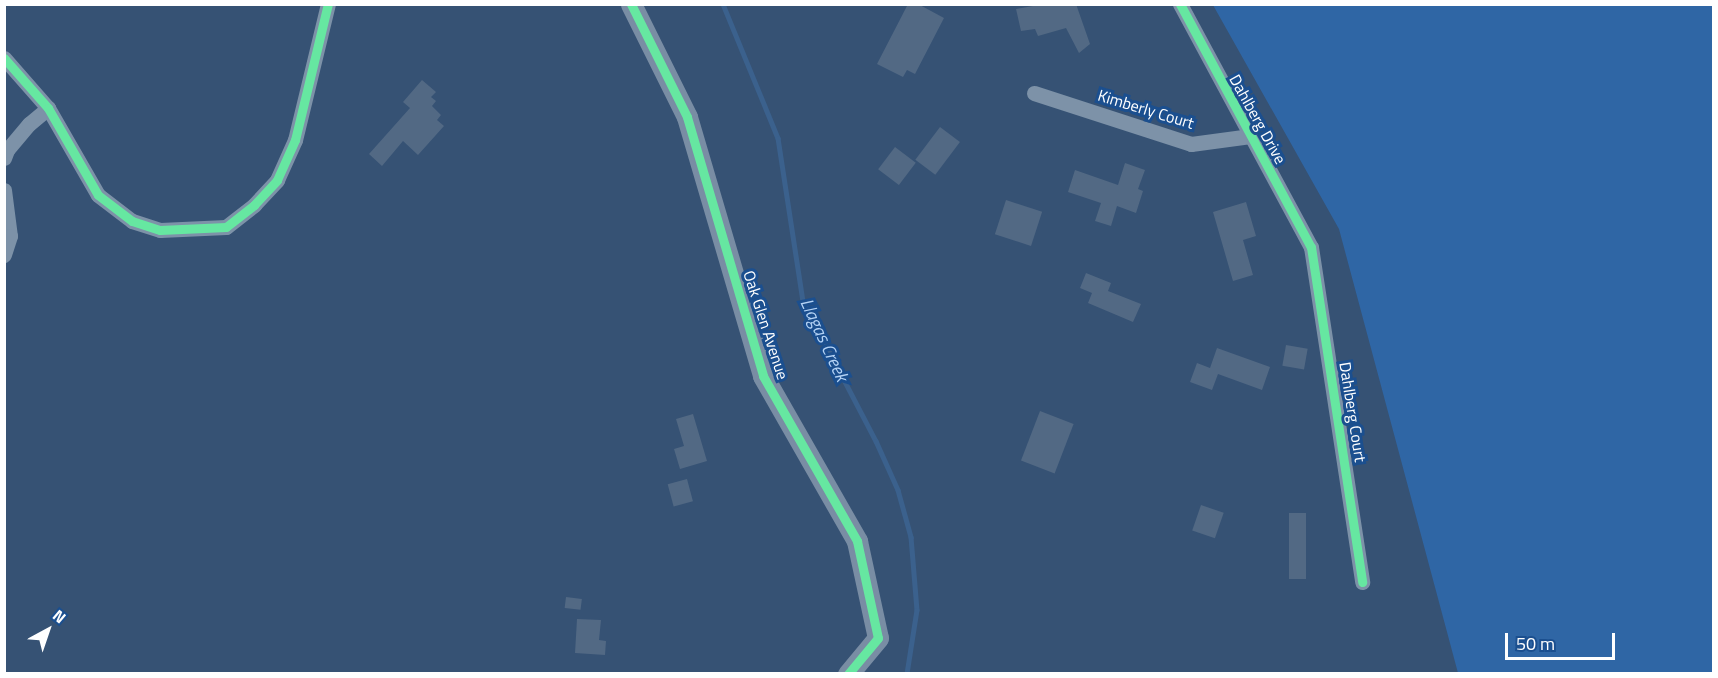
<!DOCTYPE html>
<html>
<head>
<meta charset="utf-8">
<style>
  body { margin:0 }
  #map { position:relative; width:1718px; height:678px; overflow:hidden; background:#365274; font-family:"Titillium Web",sans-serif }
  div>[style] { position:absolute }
  .green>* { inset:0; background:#2f66a5 }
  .stream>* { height:4.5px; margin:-2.25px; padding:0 2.25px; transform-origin:2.25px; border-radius:2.25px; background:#3b618d }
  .building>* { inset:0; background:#526984; transform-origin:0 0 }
  .street>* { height:15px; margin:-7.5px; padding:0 7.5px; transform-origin:7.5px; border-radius:7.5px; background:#7d92a8 }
  .secondary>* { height:21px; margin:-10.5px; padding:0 10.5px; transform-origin:10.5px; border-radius:10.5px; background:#798da4 }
  .cycleway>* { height:9px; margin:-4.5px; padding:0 4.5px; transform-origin:4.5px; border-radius:4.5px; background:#66e7a1 }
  span { translate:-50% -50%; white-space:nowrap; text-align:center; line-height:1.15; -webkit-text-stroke:6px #1b4f8f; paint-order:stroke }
  .street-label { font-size:16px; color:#fff }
  .water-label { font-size:18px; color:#b5d3f5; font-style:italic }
  .frame { position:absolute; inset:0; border:6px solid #fff; pointer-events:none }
  .north { position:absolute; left:18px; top:600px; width:60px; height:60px; -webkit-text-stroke:4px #1b4f8f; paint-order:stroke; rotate:40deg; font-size:16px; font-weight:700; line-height:24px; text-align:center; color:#fff }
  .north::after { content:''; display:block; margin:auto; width:21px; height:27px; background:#fff; clip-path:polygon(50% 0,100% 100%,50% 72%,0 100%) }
  .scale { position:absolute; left:1505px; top:633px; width:110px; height:27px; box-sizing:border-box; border:3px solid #fff; border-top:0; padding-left:8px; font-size:18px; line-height:21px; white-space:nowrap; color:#fff; -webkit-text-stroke:4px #1b4f8f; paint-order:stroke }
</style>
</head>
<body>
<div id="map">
  <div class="green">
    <i style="clip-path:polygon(1213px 5px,1713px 5px,1713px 673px,1458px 673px,1339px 229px)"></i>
  </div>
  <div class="stream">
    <i style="left:723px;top:4px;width:145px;rotate:67.7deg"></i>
    <i style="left:778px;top:138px;width:165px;rotate:81.3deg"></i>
    <i style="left:803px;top:301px;width:158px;rotate:62.5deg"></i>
    <i style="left:876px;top:441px;width:54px;rotate:65.8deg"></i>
    <i style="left:898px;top:490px;width:49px;rotate:74.5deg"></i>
    <i style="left:911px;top:537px;width:73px;rotate:85.3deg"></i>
    <i style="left:917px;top:610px;width:65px;rotate:98.9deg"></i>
  </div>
  <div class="building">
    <i style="clip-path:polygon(908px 4px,918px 4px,944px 18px,915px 74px,907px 70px,903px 77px,877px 64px)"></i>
    <i style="clip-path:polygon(1044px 4px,1076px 4px,1090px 44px,1079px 53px,1066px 28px,1038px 36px,1035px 29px,1021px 31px,1016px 9px)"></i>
    <i style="clip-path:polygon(422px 80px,436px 92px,431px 97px,436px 101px,432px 106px,441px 115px,437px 120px,444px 126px,418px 155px,403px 141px,382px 166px,369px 154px,410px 108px,403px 102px)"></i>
    <i style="left:940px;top:127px;width:25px;height:41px;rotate:37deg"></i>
    <i style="left:895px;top:147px;width:26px;height:28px;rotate:37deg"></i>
    <i style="clip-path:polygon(1125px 163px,1145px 170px,1138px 189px,1143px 191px,1136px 213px,1117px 206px,1111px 226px,1095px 221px,1101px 203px,1068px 192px,1075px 170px,1118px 185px)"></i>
    <i style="left:1006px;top:200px;width:38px;height:36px;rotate:18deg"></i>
    <i style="clip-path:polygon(1246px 202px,1256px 236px,1243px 240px,1253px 275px,1233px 281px,1213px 212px)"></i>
    <i style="clip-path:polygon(1086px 273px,1111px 283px,1108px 291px,1141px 304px,1133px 322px,1088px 303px,1092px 293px,1080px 288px)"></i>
    <i style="left:1286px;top:345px;width:22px;height:21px;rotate:10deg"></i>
    <i style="clip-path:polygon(1217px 348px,1270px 367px,1262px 390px,1218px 374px,1212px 390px,1190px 382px,1197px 363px,1210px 368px)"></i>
    <i style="left:1040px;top:411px;width:36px;height:53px;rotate:21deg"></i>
    <i style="clip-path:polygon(693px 414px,707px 461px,680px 469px,674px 449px,684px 446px,676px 419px)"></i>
    <i style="left:687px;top:479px;width:23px;height:20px;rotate:75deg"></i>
    <i style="left:1201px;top:505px;width:24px;height:27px;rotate:19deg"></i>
    <i style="left:1289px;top:513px;width:17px;height:66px"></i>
    <i style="left:566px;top:597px;width:16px;height:11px;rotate:7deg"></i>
    <i style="clip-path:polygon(577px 619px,601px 620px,599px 640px,606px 641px,605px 655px,575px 653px)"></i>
  </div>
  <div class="street">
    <i style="left:1180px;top:4px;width:276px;rotate:61.7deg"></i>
    <i style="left:1311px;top:247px;width:339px;rotate:81.3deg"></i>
    <i style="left:4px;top:58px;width:67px;rotate:48.7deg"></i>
    <i style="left:48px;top:108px;width:100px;rotate:60.1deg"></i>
    <i style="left:98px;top:195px;width:43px;rotate:37.4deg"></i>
    <i style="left:132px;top:221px;width:29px;rotate:18deg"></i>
    <i style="left:160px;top:230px;width:66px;rotate:-2.6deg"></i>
    <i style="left:226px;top:227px;width:36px;rotate:-38deg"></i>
    <i style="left:254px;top:205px;width:34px;rotate:-47deg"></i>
    <i style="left:277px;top:180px;width:44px;rotate:-65.8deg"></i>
    <i style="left:295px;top:140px;width:140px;rotate:-76.4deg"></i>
    <i style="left:1034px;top:93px;width:165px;rotate:18deg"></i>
    <i style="left:1191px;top:144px;width:60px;rotate:-7.7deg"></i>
    <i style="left:4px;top:158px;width:9px;rotate:-69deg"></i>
    <i style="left:7px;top:150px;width:34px;rotate:-50deg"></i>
    <i style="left:29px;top:124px;width:25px;rotate:-40deg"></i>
    <i style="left:4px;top:190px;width:46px;rotate:82.6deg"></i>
    <i style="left:10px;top:236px;width:20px;rotate:108deg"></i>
  </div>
  <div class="secondary">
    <i style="left:631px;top:4px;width:126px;rotate:63.6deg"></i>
    <i style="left:687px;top:117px;width:270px;rotate:73.6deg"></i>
    <i style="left:763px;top:376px;width:190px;rotate:60.3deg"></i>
    <i style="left:857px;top:541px;width:99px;rotate:77.8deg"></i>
    <i style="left:878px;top:638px;width:47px;rotate:129.8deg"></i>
  </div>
  <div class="cycleway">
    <i style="left:631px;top:4px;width:126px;rotate:63.6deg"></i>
    <i style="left:687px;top:117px;width:270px;rotate:73.6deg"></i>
    <i style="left:763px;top:376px;width:190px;rotate:60.3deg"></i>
    <i style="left:857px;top:541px;width:99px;rotate:77.8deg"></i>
    <i style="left:878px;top:638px;width:47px;rotate:129.8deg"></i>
    <i style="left:1180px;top:4px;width:276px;rotate:61.7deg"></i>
    <i style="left:1311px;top:247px;width:339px;rotate:81.3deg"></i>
    <i style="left:4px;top:58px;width:67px;rotate:48.7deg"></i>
    <i style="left:48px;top:108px;width:100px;rotate:60.1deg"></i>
    <i style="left:98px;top:195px;width:43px;rotate:37.4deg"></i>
    <i style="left:132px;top:221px;width:29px;rotate:18deg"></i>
    <i style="left:160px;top:230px;width:66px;rotate:-2.6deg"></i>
    <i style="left:226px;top:227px;width:36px;rotate:-38deg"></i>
    <i style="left:254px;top:205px;width:34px;rotate:-47deg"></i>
    <i style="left:277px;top:180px;width:44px;rotate:-65.8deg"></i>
    <i style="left:295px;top:140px;width:140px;rotate:-76.4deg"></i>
  </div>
  <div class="street-label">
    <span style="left:1146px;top:109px;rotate:17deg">Kimberly Court</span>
    <span style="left:1258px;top:119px;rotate:61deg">Dahlberg Drive</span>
    <span style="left:766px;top:325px;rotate:72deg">Oak Glen Avenue</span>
    <span style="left:1353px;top:412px;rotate:81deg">Dahlberg Court</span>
  </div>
  <div class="water-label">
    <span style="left:824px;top:340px;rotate:65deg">Llagas Creek</span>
  </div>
  <div class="frame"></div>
  <div class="north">N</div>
  <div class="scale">50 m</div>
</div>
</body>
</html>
